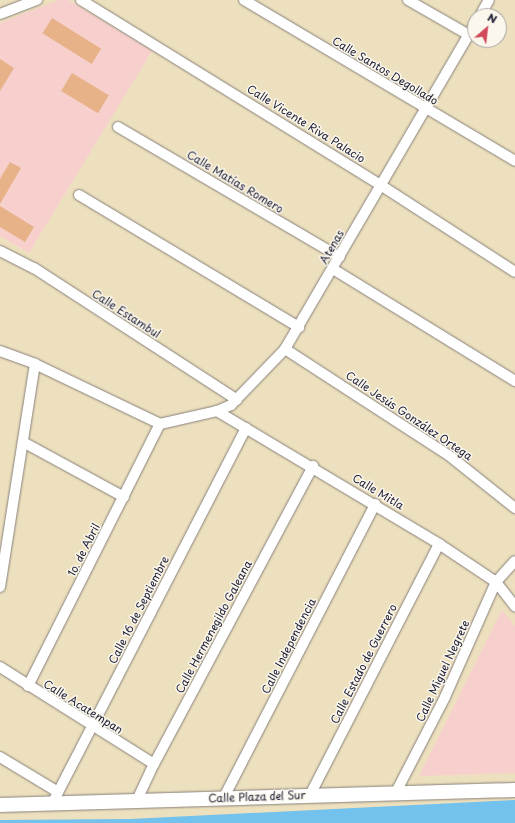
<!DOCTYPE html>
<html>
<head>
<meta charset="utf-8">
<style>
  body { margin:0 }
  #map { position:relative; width:515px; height:823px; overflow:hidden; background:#ede0be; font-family:"Playpen Sans",sans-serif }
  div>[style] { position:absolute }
  .built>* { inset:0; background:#f7d0ce }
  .water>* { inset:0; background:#73c1ed }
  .building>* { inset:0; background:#e7b288; transform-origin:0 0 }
  .roads { filter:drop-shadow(0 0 1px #88817c) drop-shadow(0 0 1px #88817c) }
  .street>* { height:10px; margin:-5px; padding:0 5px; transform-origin:5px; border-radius:5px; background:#fff }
  .secondary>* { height:14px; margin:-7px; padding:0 7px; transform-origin:7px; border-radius:7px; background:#fff }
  span { translate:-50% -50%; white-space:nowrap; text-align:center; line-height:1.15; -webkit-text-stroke:3px #fbf7ec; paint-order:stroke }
  .street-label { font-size:11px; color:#22223b }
  .north { position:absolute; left:467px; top:8px; width:40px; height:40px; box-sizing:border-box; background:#fbf7ec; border:1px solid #a4a2a5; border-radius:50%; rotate:28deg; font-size:11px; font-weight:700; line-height:16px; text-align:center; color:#22223b }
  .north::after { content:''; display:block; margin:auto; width:14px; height:18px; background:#d1495b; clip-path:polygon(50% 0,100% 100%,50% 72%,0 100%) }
</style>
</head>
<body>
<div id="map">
  <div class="built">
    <i style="clip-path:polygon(59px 0,68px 0,152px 51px,29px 253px,0 236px,0 23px)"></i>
    <i style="clip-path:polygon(502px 610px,515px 626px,515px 773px,419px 776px)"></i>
  </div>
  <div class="water">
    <i style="clip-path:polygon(515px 800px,515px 823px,0 823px,0 820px,130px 819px)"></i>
  </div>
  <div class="building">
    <i style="left:52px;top:18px;width:58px;height:18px;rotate:32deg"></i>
    <i style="clip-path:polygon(0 59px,14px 68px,0 91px)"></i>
    <i style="left:72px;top:73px;width:43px;height:21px;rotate:31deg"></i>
    <i style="clip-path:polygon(10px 162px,21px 168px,0 204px,0 179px)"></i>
    <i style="clip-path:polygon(0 206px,34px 227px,25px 242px,0 227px)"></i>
  </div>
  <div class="roads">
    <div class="street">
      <i style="left:81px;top:0;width:354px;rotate:31.7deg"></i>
      <i style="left:382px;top:186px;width:158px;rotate:32.9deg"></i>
      <i style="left:244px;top:0;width:315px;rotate:30.7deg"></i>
      <i style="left:408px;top:0;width:70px;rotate:29.8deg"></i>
      <i style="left:0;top:14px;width:40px;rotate:-21deg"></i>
      <i style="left:480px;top:16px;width:18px;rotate:-61deg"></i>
      <i style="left:118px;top:127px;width:257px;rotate:30.4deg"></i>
      <i style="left:79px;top:195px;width:257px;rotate:31deg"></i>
      <i style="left:0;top:251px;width:38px;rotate:27deg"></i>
      <i style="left:34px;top:268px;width:242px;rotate:33deg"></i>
      <i style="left:333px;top:269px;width:214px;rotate:31.6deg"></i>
      <i style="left:285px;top:349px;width:198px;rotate:33deg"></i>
      <i style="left:451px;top:457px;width:82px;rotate:38.6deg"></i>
      <i style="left:0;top:351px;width:37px;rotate:20deg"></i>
      <i style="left:35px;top:364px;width:139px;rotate:25.6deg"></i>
      <i style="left:160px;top:424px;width:58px;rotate:-12.8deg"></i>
      <i style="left:217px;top:411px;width:15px;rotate:-23deg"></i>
      <i style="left:231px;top:405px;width:78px;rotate:-46deg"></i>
      <i style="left:285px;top:349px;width:376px;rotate:-59.7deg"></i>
      <i style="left:217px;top:411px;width:259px;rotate:30.9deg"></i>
      <i style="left:439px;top:544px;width:69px;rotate:33.7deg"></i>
      <i style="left:496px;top:582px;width:31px;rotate:52deg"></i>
      <i style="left:23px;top:442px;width:115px;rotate:28.6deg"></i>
      <i style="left:0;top:587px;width:226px;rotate:-81.1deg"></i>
      <i style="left:0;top:667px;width:182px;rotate:32.2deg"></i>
      <i style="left:28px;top:686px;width:293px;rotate:-63.3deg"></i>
      <i style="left:0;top:757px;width:68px;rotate:31.1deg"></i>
      <i style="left:395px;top:794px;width:109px;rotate:-62.7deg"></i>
      <i style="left:445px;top:697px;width:126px;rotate:-66.1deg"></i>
      <i style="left:496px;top:582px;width:28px;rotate:-48deg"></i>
      <i style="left:310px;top:795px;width:282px;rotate:-62.8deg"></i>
      <i style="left:223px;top:799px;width:332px;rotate:-62.7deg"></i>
      <i style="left:137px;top:800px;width:40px;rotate:-65deg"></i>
      <i style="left:154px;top:764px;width:338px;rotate:-61.9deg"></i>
      <i style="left:53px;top:802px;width:421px;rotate:-62.7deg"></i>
    </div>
    <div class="secondary">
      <i style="left:0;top:805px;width:515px;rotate:-1.67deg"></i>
    </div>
  </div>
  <div class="street-label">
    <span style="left:385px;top:71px;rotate:31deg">Calle Santos Degollado</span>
    <span style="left:306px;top:124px;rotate:32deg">Calle Vicente Riva Palacio</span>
    <span style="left:235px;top:182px;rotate:31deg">Calle Matías Romero</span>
    <span style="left:332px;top:247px;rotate:-60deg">Atenas</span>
    <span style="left:126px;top:314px;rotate:33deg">Calle Estambul</span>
    <span style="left:409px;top:416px;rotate:34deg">Calle Jesús González Ortega</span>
    <span style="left:378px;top:492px;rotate:31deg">Calle Mitla</span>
    <span style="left:84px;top:550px;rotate:-63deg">1o. de Abril</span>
    <span style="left:139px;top:610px;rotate:-63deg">Calle 16 de Septiembre</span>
    <span style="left:214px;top:627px;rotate:-62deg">Calle Hermenegildo Galeana</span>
    <span style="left:289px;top:646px;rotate:-63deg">Calle Independencia</span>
    <span style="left:364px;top:664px;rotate:-63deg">Calle Estado de Guerrero</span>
    <span style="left:443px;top:671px;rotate:-65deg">Calle Miguel Negrete</span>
    <span style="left:83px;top:707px;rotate:32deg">Calle Acatempan</span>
    <span style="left:257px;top:797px;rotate:-2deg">Calle Plaza del Sur</span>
  </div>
  <div class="north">N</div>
</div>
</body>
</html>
